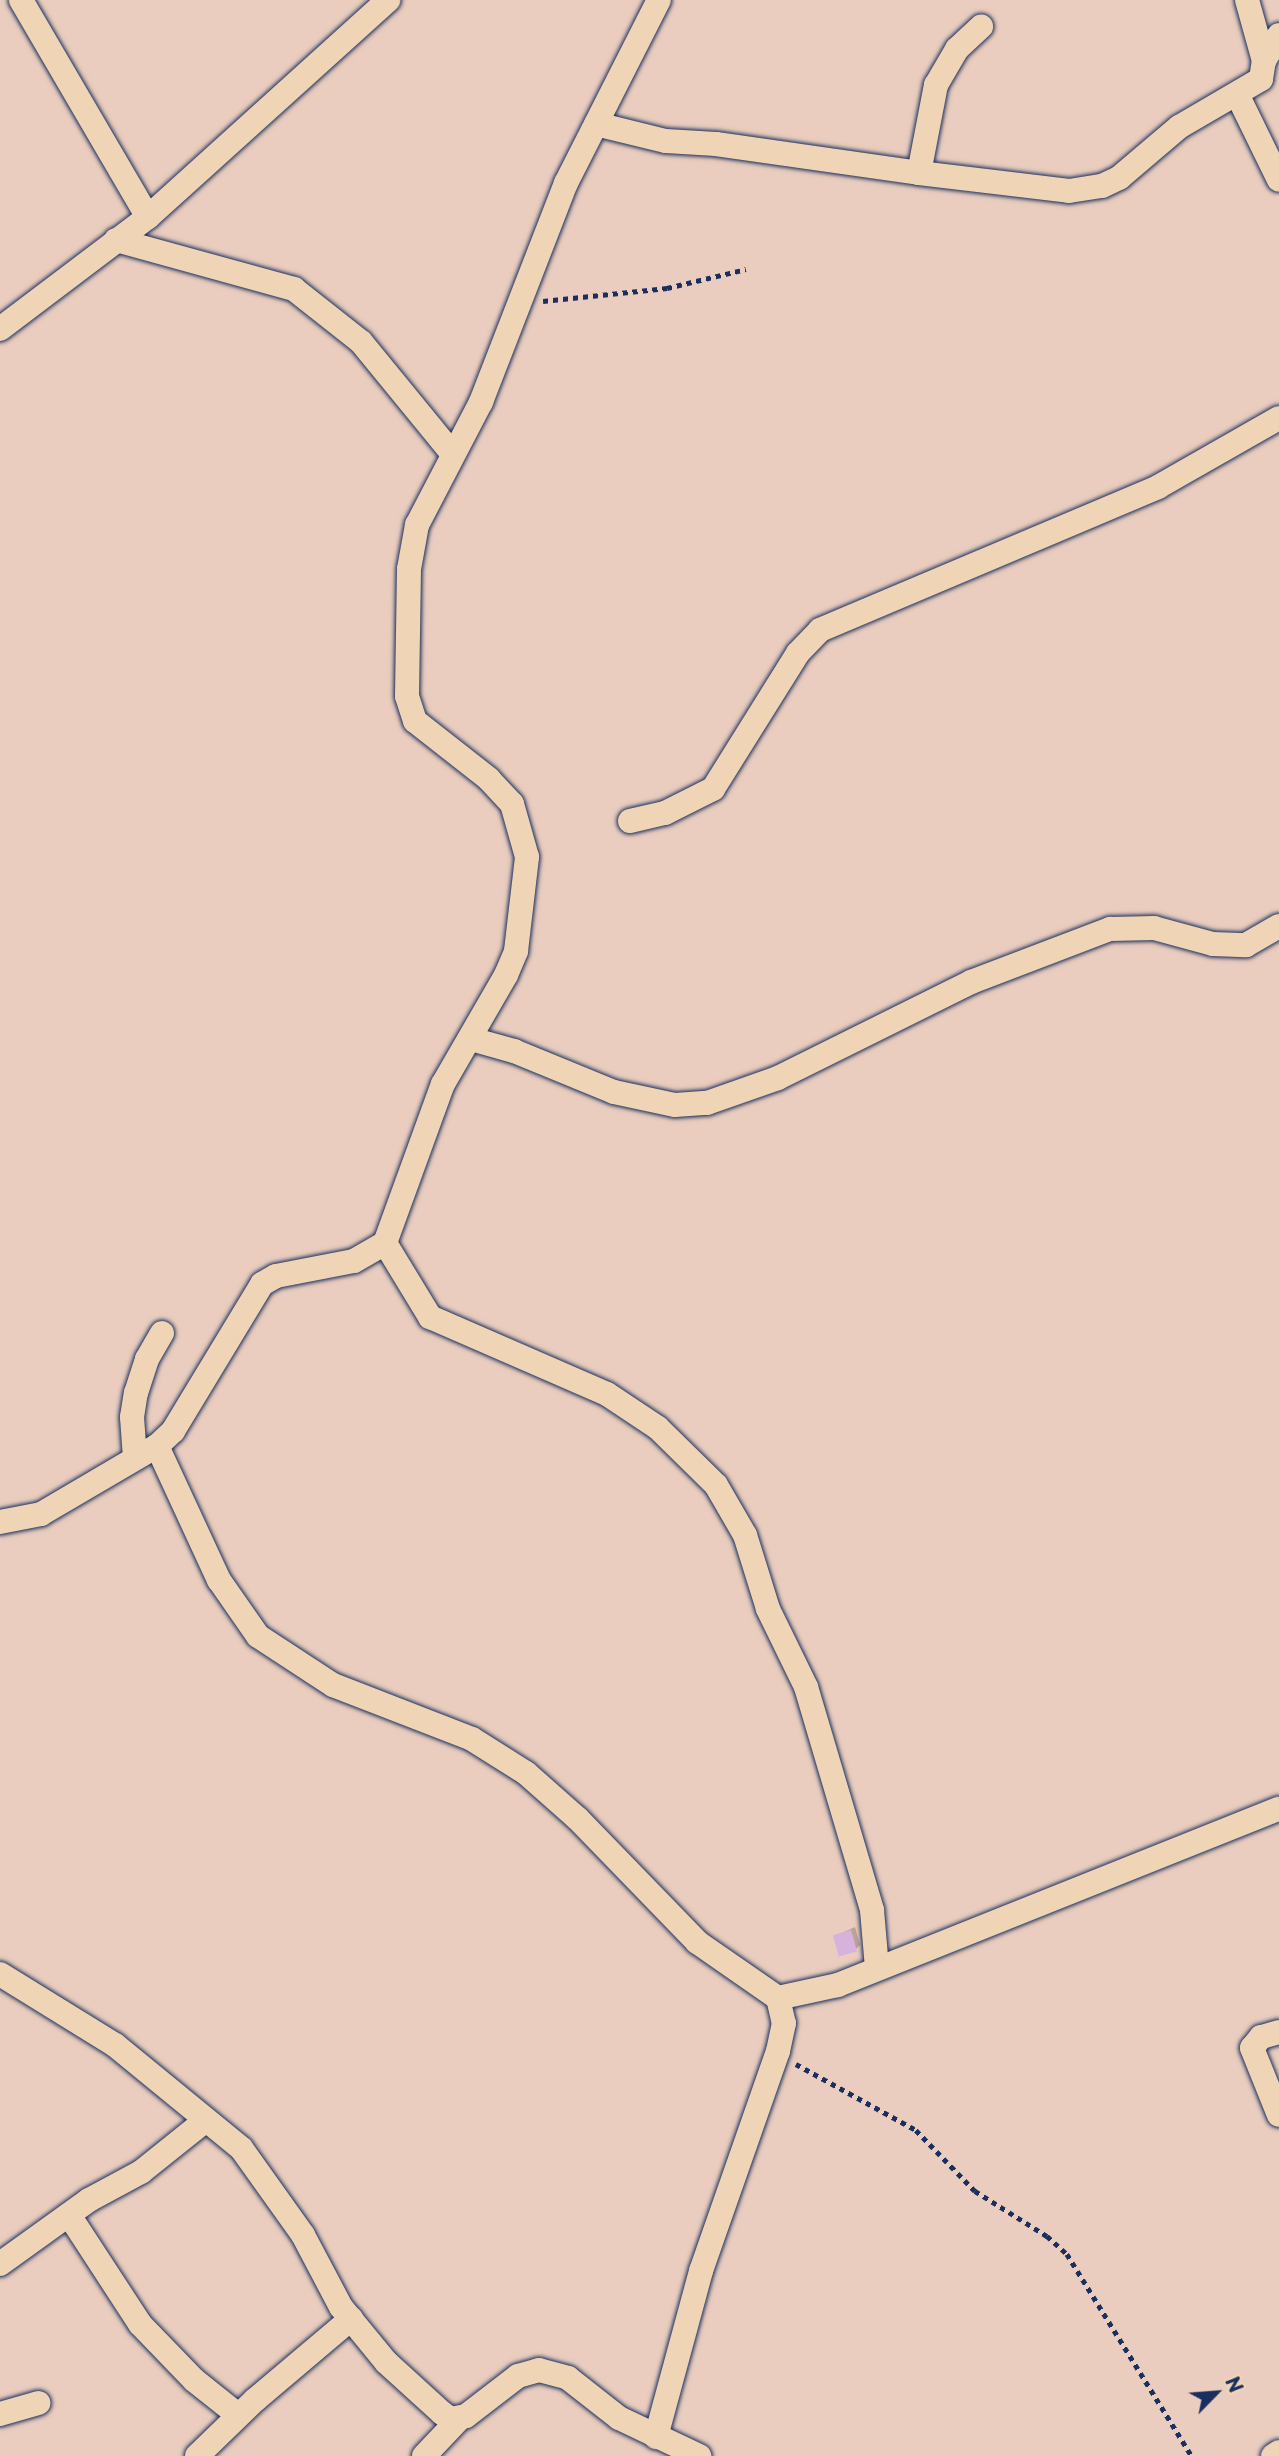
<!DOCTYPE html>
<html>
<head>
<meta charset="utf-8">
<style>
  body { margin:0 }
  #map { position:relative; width:1279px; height:2456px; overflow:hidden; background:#eacdbe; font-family:"Playpen Sans",sans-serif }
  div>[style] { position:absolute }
  .shadow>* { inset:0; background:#0003 }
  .building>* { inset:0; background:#d6b2dc; transform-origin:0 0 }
  .path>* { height:4.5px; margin-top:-2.25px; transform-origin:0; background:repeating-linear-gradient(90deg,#1b2f5e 0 5px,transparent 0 10px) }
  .roads { filter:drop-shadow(0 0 2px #1b2f5e) drop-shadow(0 0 2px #1b2f5e) }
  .minor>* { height:24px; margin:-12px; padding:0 12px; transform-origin:12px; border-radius:12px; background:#efd4b6 }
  span { translate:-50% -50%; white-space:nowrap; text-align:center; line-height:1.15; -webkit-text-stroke:7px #efd4b6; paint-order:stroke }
  .north { position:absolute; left:1181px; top:2358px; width:70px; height:70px; -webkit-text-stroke:5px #efd4b6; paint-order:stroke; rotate:65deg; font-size:19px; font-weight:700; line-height:28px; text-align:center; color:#1b2f5e }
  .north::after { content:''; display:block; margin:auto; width:24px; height:32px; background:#1b2f5e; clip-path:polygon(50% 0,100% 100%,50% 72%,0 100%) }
</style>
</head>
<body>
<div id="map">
  <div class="shadow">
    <i style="clip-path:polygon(855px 1927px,860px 1945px,856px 1949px,835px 1936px)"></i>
  </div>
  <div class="building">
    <i style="left:851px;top:1930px;width:22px;height:19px;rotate:74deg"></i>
  </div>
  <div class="path">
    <i style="left:543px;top:301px;width:125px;rotate:-6deg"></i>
    <i style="left:667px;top:288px;width:81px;rotate:-13.5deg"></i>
    <i style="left:796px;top:2064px;width:137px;rotate:28.8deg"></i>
    <i style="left:916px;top:2130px;width:85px;rotate:46deg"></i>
    <i style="left:975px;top:2191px;width:85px;rotate:32deg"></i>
    <i style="left:1047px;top:2236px;width:27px;rotate:42deg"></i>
    <i style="left:1067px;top:2254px;width:238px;rotate:58.3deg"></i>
  </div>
  <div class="roads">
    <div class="minor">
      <i style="left:21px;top:0;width:251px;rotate:59.7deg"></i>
      <i style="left:1264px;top:61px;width:30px;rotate:-60deg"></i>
      <i style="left:1238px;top:96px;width:93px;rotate:64deg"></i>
      <i style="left:596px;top:124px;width:72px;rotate:13.7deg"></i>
      <i style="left:666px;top:141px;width:50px;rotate:3.4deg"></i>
      <i style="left:716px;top:144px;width:205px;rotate:8.1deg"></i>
      <i style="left:919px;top:173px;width:151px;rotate:6.8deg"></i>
      <i style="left:1069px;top:191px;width:33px;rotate:-9deg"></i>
      <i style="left:1102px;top:186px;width:19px;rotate:-25deg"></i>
      <i style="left:1119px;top:178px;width:79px;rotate:-40.4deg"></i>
      <i style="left:1179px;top:127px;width:95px;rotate:-30.3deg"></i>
      <i style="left:1261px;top:79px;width:18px;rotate:-81deg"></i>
      <i style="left:1264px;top:61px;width:63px;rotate:-105.6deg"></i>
      <i style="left:919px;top:173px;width:90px;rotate:-79.1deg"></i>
      <i style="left:936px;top:85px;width:42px;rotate:-59.7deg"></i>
      <i style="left:957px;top:49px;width:33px;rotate:-43deg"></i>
      <i style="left:116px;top:240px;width:185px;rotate:15.4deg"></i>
      <i style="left:294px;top:289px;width:85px;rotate:38.3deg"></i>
      <i style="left:361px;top:342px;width:142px;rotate:50.7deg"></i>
      <i style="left:0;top:329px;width:186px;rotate:-37.1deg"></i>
      <i style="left:148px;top:217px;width:324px;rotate:-42.1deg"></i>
      <i style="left:630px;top:821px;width:36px;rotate:-13deg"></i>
      <i style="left:665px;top:813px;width:54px;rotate:-26.6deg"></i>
      <i style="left:713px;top:789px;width:160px;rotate:-58deg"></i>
      <i style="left:798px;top:653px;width:32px;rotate:-46deg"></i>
      <i style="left:820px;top:630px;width:367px;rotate:-22.9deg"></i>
      <i style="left:1158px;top:487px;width:139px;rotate:-29.7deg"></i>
      <i style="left:471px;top:1039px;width:45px;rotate:15.6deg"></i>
      <i style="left:514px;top:1051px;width:108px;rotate:22.3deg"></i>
      <i style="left:614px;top:1092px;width:62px;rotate:12deg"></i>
      <i style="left:675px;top:1105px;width:32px;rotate:-4deg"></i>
      <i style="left:707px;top:1103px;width:75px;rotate:-19.4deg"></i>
      <i style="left:778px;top:1078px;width:216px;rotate:-26.4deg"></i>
      <i style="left:971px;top:982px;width:149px;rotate:-20.9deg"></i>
      <i style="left:1110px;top:929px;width:44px;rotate:-1.3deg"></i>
      <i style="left:1154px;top:928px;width:61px;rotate:15.2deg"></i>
      <i style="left:1213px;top:944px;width:33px;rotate:2deg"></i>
      <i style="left:1246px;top:945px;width:38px;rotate:-30deg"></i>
      <i style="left:385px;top:1243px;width:87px;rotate:58.7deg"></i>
      <i style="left:430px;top:1317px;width:193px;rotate:23.5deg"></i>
      <i style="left:607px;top:1394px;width:61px;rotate:33.7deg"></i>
      <i style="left:658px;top:1428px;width:81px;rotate:44.5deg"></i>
      <i style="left:716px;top:1485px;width:58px;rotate:59.9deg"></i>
      <i style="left:745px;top:1535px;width:77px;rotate:72.7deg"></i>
      <i style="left:768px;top:1609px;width:87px;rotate:64deg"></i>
      <i style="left:806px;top:1687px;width:233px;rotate:73.5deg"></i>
      <i style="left:872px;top:1910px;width:58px;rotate:85.1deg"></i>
      <i style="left:157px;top:1446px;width:148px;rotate:65.2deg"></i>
      <i style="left:219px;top:1580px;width:68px;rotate:55.1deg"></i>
      <i style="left:258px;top:1636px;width:90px;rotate:33.2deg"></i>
      <i style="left:333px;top:1685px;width:149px;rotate:21.2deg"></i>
      <i style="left:472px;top:1739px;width:64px;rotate:32.2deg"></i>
      <i style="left:526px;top:1773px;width:69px;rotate:41.5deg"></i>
      <i style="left:578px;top:1819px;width:171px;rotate:45.9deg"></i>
      <i style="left:697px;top:1942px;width:98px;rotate:34.7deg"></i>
      <i style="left:778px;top:1998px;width:26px;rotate:77deg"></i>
      <i style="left:784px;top:2023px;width:29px;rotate:102deg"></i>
      <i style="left:778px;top:2051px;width:233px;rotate:109.3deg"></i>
      <i style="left:701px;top:2271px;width:172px;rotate:105.2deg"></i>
      <i style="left:135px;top:1458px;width:41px;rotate:-94.2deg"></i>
      <i style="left:132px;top:1417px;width:24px;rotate:-81deg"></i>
      <i style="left:136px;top:1393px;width:36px;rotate:-72deg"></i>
      <i style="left:147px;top:1359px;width:30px;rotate:-60deg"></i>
      <i style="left:0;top:1522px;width:42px;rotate:-11deg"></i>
      <i style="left:41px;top:1514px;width:134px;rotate:-30.4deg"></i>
      <i style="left:157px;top:1446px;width:22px;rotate:-43deg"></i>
      <i style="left:173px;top:1431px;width:172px;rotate:-58.8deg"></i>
      <i style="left:262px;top:1284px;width:16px;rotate:-30deg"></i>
      <i style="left:276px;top:1276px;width:79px;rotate:-10.9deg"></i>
      <i style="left:354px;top:1261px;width:36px;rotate:-30deg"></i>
      <i style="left:385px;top:1243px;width:169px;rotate:-70deg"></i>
      <i style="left:443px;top:1084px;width:126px;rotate:-60deg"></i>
      <i style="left:506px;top:975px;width:26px;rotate:-67deg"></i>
      <i style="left:516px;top:951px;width:95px;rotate:-83.3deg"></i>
      <i style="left:527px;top:857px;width:55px;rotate:-105.8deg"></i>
      <i style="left:512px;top:804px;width:34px;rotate:-133deg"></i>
      <i style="left:489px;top:779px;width:94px;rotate:-141.9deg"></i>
      <i style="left:415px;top:721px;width:26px;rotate:-108deg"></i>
      <i style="left:407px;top:696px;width:127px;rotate:-89.1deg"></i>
      <i style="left:409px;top:569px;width:45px;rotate:-79.7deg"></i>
      <i style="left:417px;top:525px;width:139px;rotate:-62.5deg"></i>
      <i style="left:481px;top:402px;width:235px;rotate:-68.8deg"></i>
      <i style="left:566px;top:183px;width:205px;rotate:-63.1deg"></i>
      <i style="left:0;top:1974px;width:135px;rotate:31.7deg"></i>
      <i style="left:115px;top:2045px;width:163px;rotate:39.3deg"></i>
      <i style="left:241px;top:2148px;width:107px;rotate:54.5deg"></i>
      <i style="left:303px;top:2235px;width:81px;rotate:62.2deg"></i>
      <i style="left:341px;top:2307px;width:71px;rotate:50.7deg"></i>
      <i style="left:386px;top:2362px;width:76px;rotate:42.3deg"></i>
      <i style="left:442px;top:2413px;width:11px;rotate:34deg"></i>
      <i style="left:451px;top:2419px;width:15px;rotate:-11deg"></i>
      <i style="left:466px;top:2416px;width:66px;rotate:-37.6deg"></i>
      <i style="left:518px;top:2376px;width:22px;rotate:-16deg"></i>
      <i style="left:539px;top:2370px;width:30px;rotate:15deg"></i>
      <i style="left:568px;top:2378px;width:65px;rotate:38.1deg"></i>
      <i style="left:619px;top:2418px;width:89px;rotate:25.4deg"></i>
      <i style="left:778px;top:1998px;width:61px;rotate:-12.2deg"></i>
      <i style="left:838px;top:1985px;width:475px;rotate:-21.8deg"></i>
      <i style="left:1279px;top:2032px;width:19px;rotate:164deg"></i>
      <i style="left:1261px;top:2037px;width:14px;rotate:129deg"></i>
      <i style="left:1252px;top:2048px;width:72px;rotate:68.1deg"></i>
      <i style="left:69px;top:2215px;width:130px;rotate:56.9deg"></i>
      <i style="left:140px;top:2324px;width:78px;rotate:46deg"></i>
      <i style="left:194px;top:2380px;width:56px;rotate:38.5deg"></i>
      <i style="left:0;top:2264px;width:110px;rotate:-35.7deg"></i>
      <i style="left:89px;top:2200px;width:59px;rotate:-28.3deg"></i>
      <i style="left:141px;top:2172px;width:83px;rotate:-38.7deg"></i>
      <i style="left:0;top:2414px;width:40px;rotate:-16deg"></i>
      <i style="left:197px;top:2456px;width:81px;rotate:-44deg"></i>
      <i style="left:255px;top:2400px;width:126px;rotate:-40.2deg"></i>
      <i style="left:424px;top:2456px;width:51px;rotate:-46.6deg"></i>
      <i style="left:1273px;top:2456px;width:7px;rotate:-34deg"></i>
    </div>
  </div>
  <div class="north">N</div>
</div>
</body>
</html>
